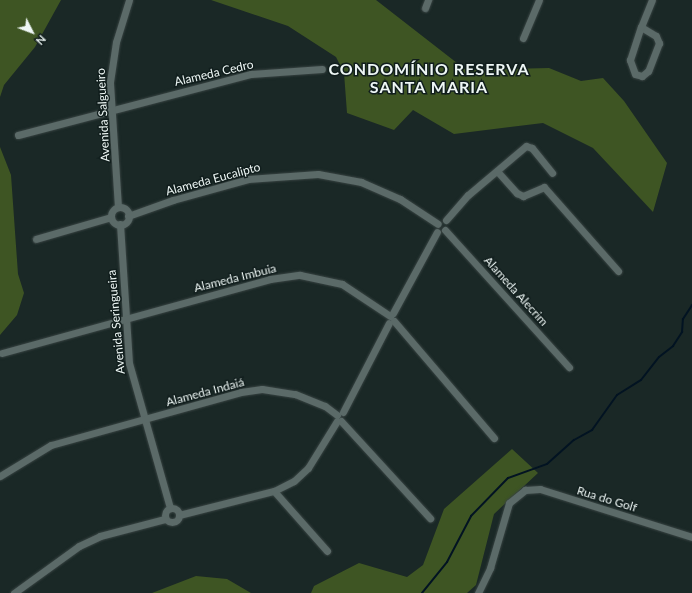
<!DOCTYPE html>
<html>
<head>
<meta charset="utf-8">
<style>
  body { margin:0 }
  #map { position:relative; width:692px; height:593px; overflow:hidden; background:#1a2826; font-family:Lato,sans-serif }
  div>[style] { position:absolute }
  .green>* { inset:0; background:#3e5523 }
  .stream>* { height:2px; margin:-1px; padding:0 1px; transform-origin:1px; border-radius:1px; background:#021322 }
  .roads { filter:drop-shadow(0 0 1px #384342) drop-shadow(0 0 1px #384342) }
  .minor>* { height:7px; margin:-3.5px; padding:0 3.5px; transform-origin:3.5px; border-radius:3.5px; background:#5b6a68 }
  .minor>.ring { margin:-3.5px; padding:0; box-sizing:content-box; background:none; border:7px solid #5b6a68; border-radius:50% }
  span { translate:-50% -50%; white-space:nowrap; text-align:center; line-height:1.15; -webkit-text-stroke:3px #111e1d; paint-order:stroke }
  .street-label { font-size:12px; color:#eef7f5 }
  .district-label { font-size:16px; color:#eef7f5; font-weight:700; letter-spacing:1px }
  .north { position:absolute; left:12px; top:12px; width:40px; height:40px; -webkit-text-stroke:3px #111e1d; paint-order:stroke; rotate:132deg; font-size:11px; font-weight:700; line-height:16px; text-align:center; color:#eef7f5 }
  .north::after { content:''; display:block; margin:auto; width:14px; height:18px; background:#eef7f5; clip-path:polygon(50% 0,100% 100%,50% 72%,0 100%) }
</style>
</head>
<body>
<div id="map">
  <div class="green">
    <i style="clip-path:polygon(0 0,61px 0,35px 47px,4px 85px,0 97px)"></i>
    <i style="clip-path:polygon(211px 0,376px 0,466px 70px,549px 68px,581px 81px,603px 78px,624px 101px,667px 163px,653px 212px,593px 148px,543px 123px,454px 134px,413px 110px,394px 130px,347px 113px,344px 73px,336px 57px,288px 26px)"></i>
    <i style="clip-path:polygon(0 147px,11px 175px,18px 274px,24px 293px,17px 315px,0 335px)"></i>
    <i style="clip-path:polygon(512px 449px,538px 473px,494px 514px,476px 585px,467px 593px,311px 593px,314px 586px,359px 563px,407px 577px,423px 565px,444px 509px)"></i>
    <i style="clip-path:polygon(196px 576px,227px 579px,251px 593px,152px 593px)"></i>
  </div>
  <div class="stream">
    <i style="left:422px;top:593px;width:40px;rotate:-51deg"></i>
    <i style="left:447px;top:562px;width:52px;rotate:-62.4deg"></i>
    <i style="left:471px;top:516px;width:53px;rotate:-45.8deg"></i>
    <i style="left:508px;top:478px;width:41px;rotate:-19.7deg"></i>
    <i style="left:547px;top:464px;width:36px;rotate:-42deg"></i>
    <i style="left:574px;top:440px;width:21px;rotate:-29deg"></i>
    <i style="left:592px;top:430px;width:43px;rotate:-54.5deg"></i>
    <i style="left:617px;top:395px;width:28px;rotate:-32deg"></i>
    <i style="left:641px;top:380px;width:29px;rotate:-52deg"></i>
    <i style="left:659px;top:357px;width:18px;rotate:-38deg"></i>
    <i style="left:673px;top:346px;width:17px;rotate:-57deg"></i>
    <i style="left:682px;top:332px;width:13px;rotate:-86deg"></i>
    <i style="left:683px;top:319px;width:17px;rotate:-57deg"></i>
  </div>
  <div class="roads">
    <div class="minor">
      <i style="left:425px;top:8px;width:9px;rotate:-69deg"></i>
      <i style="left:641px;top:27px;width:17px;rotate:31deg"></i>
      <i style="left:656px;top:36px;width:8px;rotate:67deg"></i>
      <i style="left:659px;top:43px;width:30px;rotate:111deg"></i>
      <i style="left:648px;top:71px;width:8px;rotate:140deg"></i>
      <i style="left:642px;top:76px;width:7px;rotate:-164deg"></i>
      <i style="left:635px;top:74px;width:15px;rotate:-110deg"></i>
      <i style="left:630px;top:60px;width:35px;rotate:-72deg"></i>
      <i style="left:641px;top:27px;width:29px;rotate:-68deg"></i>
      <i style="left:523px;top:38px;width:41px;rotate:-67.2deg"></i>
      <i style="left:18px;top:135px;width:241px;rotate:-14.7deg"></i>
      <i style="left:251px;top:74px;width:71px;rotate:-4deg"></i>
      <i style="left:497px;top:171px;width:30px;rotate:48deg"></i>
      <i style="left:517px;top:193px;width:7px;rotate:27deg"></i>
      <i style="left:523px;top:196px;width:23px;rotate:-23deg"></i>
      <i style="left:544px;top:187px;width:112px;rotate:48.6deg"></i>
      <i style="left:118px;top:207px;width:125px;rotate:-93.7deg"></i>
      <i style="left:110px;top:82px;width:40px;rotate:-81.5deg"></i>
      <i style="left:116px;top:42px;width:44px;rotate:-72.8deg"></i>
      <i class="ring" style="left:111px;top:207px;width:11px;height:11px"></i>
      <i style="left:128px;top:216px;width:48px;rotate:-19.6deg"></i>
      <i style="left:173px;top:200px;width:78px;rotate:-15.6deg"></i>
      <i style="left:248px;top:179px;width:70px;rotate:-4.1deg"></i>
      <i style="left:318px;top:174px;width:44px;rotate:10.5deg"></i>
      <i style="left:361px;top:182px;width:43px;rotate:23.6deg"></i>
      <i style="left:400px;top:199px;width:45px;rotate:33.3deg"></i>
      <i style="left:446px;top:220px;width:33px;rotate:-49deg"></i>
      <i style="left:468px;top:195px;width:76px;rotate:-40.2deg"></i>
      <i style="left:526px;top:146px;width:6px;rotate:18deg"></i>
      <i style="left:532px;top:148px;width:32px;rotate:51deg"></i>
      <i style="left:120px;top:224px;width:139px;rotate:86.3deg"></i>
      <i style="left:129px;top:363px;width:151px;rotate:74.2deg"></i>
      <i style="left:445px;top:230px;width:185px;rotate:47.9deg"></i>
      <i style="left:36px;top:239px;width:78px;rotate:-16.3deg"></i>
      <i style="left:393px;top:313px;width:92px;rotate:-61.5deg"></i>
      <i style="left:394px;top:321px;width:154px;rotate:49.5deg"></i>
      <i style="left:2px;top:353px;width:278px;rotate:-15.4deg"></i>
      <i style="left:270px;top:279px;width:30px;rotate:-8deg"></i>
      <i style="left:300px;top:275px;width:43px;rotate:12.1deg"></i>
      <i style="left:342px;top:284px;width:58px;rotate:33.7deg"></i>
      <i style="left:343px;top:412px;width:100px;rotate:-62.7deg"></i>
      <i style="left:341px;top:421px;width:132px;rotate:47.5deg"></i>
      <i style="left:0;top:476px;width:60px;rotate:-31.3deg"></i>
      <i style="left:51px;top:445px;width:197px;rotate:-15.6deg"></i>
      <i style="left:241px;top:392px;width:21px;rotate:-8deg"></i>
      <i style="left:262px;top:389px;width:33px;rotate:9deg"></i>
      <i style="left:295px;top:394px;width:32px;rotate:22deg"></i>
      <i style="left:325px;top:406px;width:15px;rotate:37deg"></i>
      <i style="left:274px;top:491px;width:80px;rotate:48.5deg"></i>
      <i class="ring" style="left:165px;top:508px;width:7px;height:7px"></i>
      <i style="left:179px;top:515px;width:98px;rotate:-14.2deg"></i>
      <i style="left:274px;top:491px;width:22px;rotate:-27deg"></i>
      <i style="left:294px;top:481px;width:19px;rotate:-43deg"></i>
      <i style="left:308px;top:468px;width:55px;rotate:-58.3deg"></i>
      <i style="left:14px;top:593px;width:80px;rotate:-35.9deg"></i>
      <i style="left:79px;top:546px;width:23px;rotate:-25deg"></i>
      <i style="left:100px;top:536px;width:67px;rotate:-14.7deg"></i>
      <i style="left:478px;top:593px;width:28px;rotate:-64deg"></i>
      <i style="left:490px;top:568px;width:68px;rotate:-73.7deg"></i>
      <i style="left:509px;top:503px;width:21px;rotate:-39deg"></i>
      <i style="left:525px;top:490px;width:15px;rotate:-4deg"></i>
      <i style="left:540px;top:489px;width:159px;rotate:17.5deg"></i>
    </div>
  </div>
  <div class="street-label">
    <span style="left:214px;top:73px;rotate:-13deg">Alameda Cedro</span>
    <span style="left:103px;top:115px;rotate:-93deg">Avenida Salgueiro</span>
    <span style="left:213px;top:179px;rotate:-15deg">Alameda Eucalipto</span>
    <span style="left:235px;top:278px;rotate:-14deg">Alameda Imbuia</span>
    <span style="left:516px;top:291px;rotate:48deg">Alameda Alecrim</span>
    <span style="left:116px;top:322px;rotate:-95deg">Avenida Seringueira</span>
    <span style="left:205px;top:392px;rotate:-15deg">Alameda Indaiá</span>
    <span style="left:607px;top:499px;rotate:17deg">Rua do Golf</span>
  </div>
  <div class="district-label">
    <span style="left:429px;top:78px">CONDOMÍNIO RESERVA<br>SANTA MARIA</span>
  </div>
  <div class="north">N</div>
</div>
</body>
</html>
